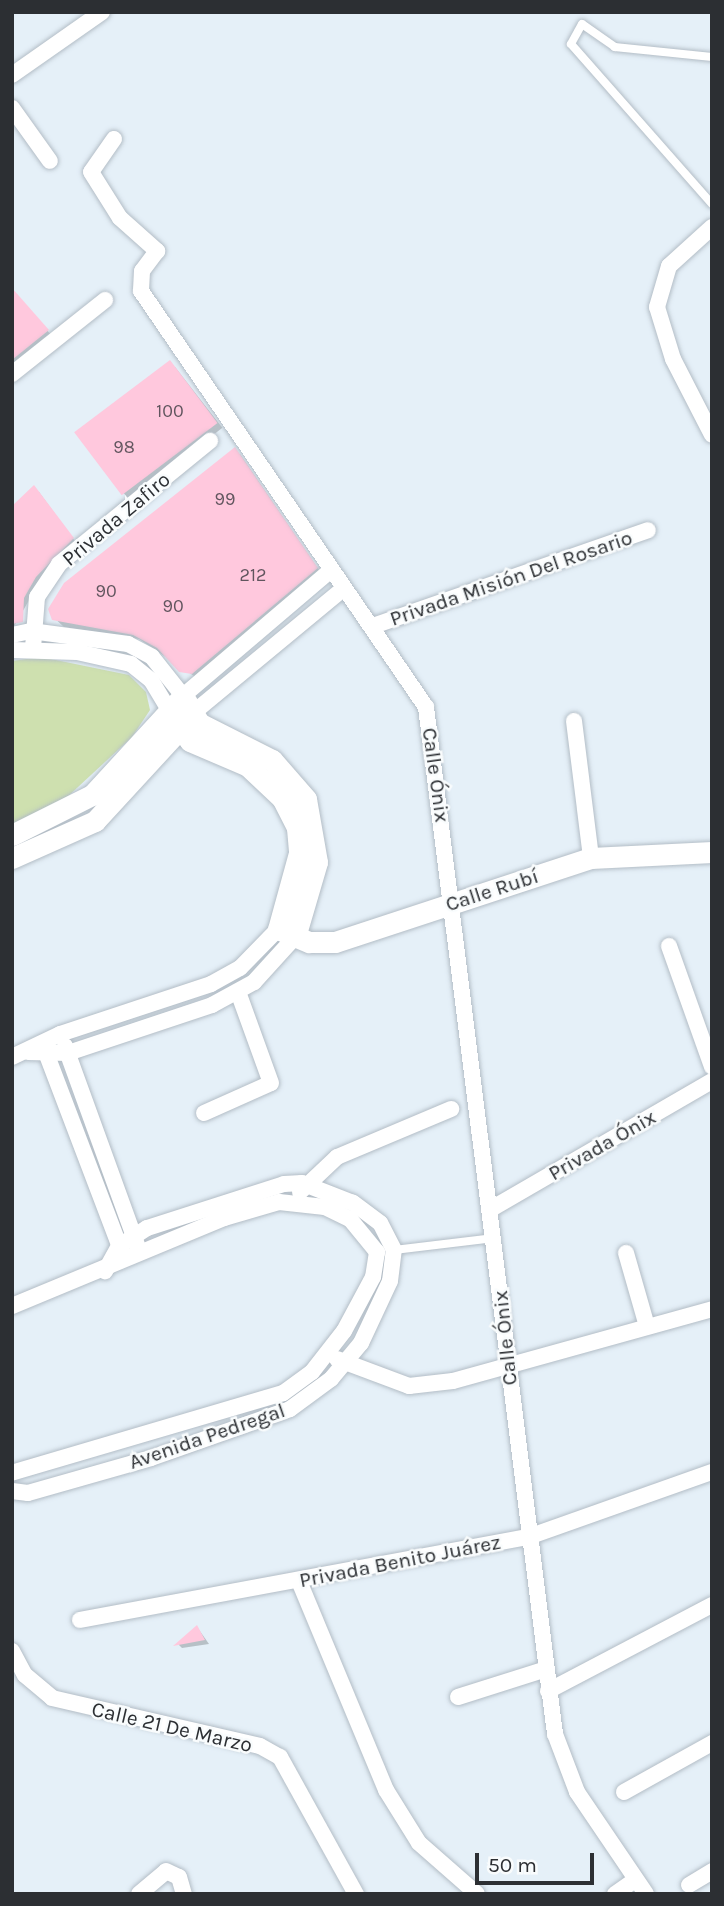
<!DOCTYPE html>
<html>
<head>
<meta charset="utf-8">
<style>
  body { margin:0 }
  #map { position:relative; width:724px; height:1906px; overflow:hidden; background:#e5f0f8; font-family:Karla,sans-serif }
  div>[style] { position:absolute }
  .green>* { inset:0; background:#cee0af }
  .shadow>* { inset:0; background:#0003; transform-origin:0 0 }
  .building>* { inset:0; background:#ffc8dd; transform-origin:0 0 }
  .roads { filter:drop-shadow(0 0 2px #b3bdc6) drop-shadow(0 0 2px #b3bdc6) }
  .lane>* { height:8px; margin:-4px; padding:0 4px; transform-origin:4px; border-radius:4px; background:#fff }
  .street>* { height:16px; margin:-8px; padding:0 8px; transform-origin:8px; border-radius:8px; background:#fff }
  .secondary>* { height:21px; margin:-10.5px; padding:0 10.5px; transform-origin:10.5px; border-radius:10.5px; background:#fff }
  span { translate:-50% -50%; white-space:nowrap; text-align:center; line-height:1.15; -webkit-text-stroke:5px #f9fcfd; paint-order:stroke }
  .number-label { font-size:18px; color:#61555e }
  .number-label span { -webkit-text-stroke-width:0 }
  .street-label { font-size:21px; color:#2c2f33 }
  .frame { position:absolute; inset:0; border:14px solid #2c2f33; pointer-events:none }
  .scale { position:absolute; left:475px; top:1853px; width:119px; height:32px; box-sizing:border-box; border:4px solid #2c2f33; border-top:0; padding-left:9px; font-size:21px; line-height:24px; white-space:nowrap; color:#2c2f33; -webkit-text-stroke:5px #f9fcfd; paint-order:stroke }
</style>
</head>
<body>
<div id="map">
  <div class="green">
    <i style="clip-path:polygon(41px 657px,129px 675px,146px 692px,150px 710px,132px 737px,64px 800px,12px 828px,12px 661px)"></i>
  </div>
  <div class="shadow">
    <i style="clip-path:polygon(12px 290px,52px 336px,12px 370px)"></i>
    <i style="left:175px;top:367px;width:77px;height:118px;rotate:52deg"></i>
    <i style="clip-path:polygon(240px 454px,321px 573px,197px 678px,139px 639px,64px 627px,51px 615px)"></i>
    <i style="clip-path:polygon(39px 492px,77px 544px,40px 581px,12px 630px,12px 507px)"></i>
    <i style="clip-path:polygon(197px 1627px,209px 1644px,182px 1648px,178px 1644px)"></i>
  </div>
  <div class="building">
    <i style="clip-path:polygon(12px 288px,49px 330px,12px 360px)"></i>
    <i style="left:170px;top:360px;width:79px;height:120px;rotate:53deg"></i>
    <i style="clip-path:polygon(235px 447px,318px 568px,192px 674px,179px 672px,157px 648px,133px 635px,52px 620px,48px 609px,64px 583px)"></i>
    <i style="clip-path:polygon(34px 485px,74px 538px,36px 577px,24px 598px,23px 622px,12px 624px,12px 506px)"></i>
    <i style="clip-path:polygon(197px 1625px,205px 1640px,173px 1646px)"></i>
  </div>
  <div class="roads">
    <div class="lane">
      <i style="left:712px;top:57px;width:98px;rotate:-174.1deg"></i>
      <i style="left:615px;top:47px;width:40px;rotate:-145.1deg"></i>
      <i style="left:582px;top:24px;width:23px;rotate:119deg"></i>
      <i style="left:571px;top:44px;width:213px;rotate:48.6deg"></i>
      <i style="left:394px;top:1250px;width:101px;rotate:-6.8deg"></i>
    </div>
    <div class="street">
      <i style="left:12px;top:75px;width:110px;rotate:-35deg"></i>
      <i style="left:12px;top:108px;width:65px;rotate:54.4deg"></i>
      <i style="left:114px;top:139px;width:40px;rotate:124.9deg"></i>
      <i style="left:91px;top:172px;width:54px;rotate:57.8deg"></i>
      <i style="left:120px;top:218px;width:50px;rotate:41.7deg"></i>
      <i style="left:157px;top:251px;width:25px;rotate:127deg"></i>
      <i style="left:142px;top:271px;width:20px;rotate:93deg"></i>
      <i style="left:141px;top:291px;width:504px;rotate:55.59deg"></i>
      <i style="left:426px;top:707px;width:1035px;rotate:82.84deg"></i>
      <i style="left:555px;top:1734px;width:62px;rotate:69.2deg"></i>
      <i style="left:577px;top:1792px;width:123px;rotate:55.9deg"></i>
      <i style="left:712px;top:227px;width:58px;rotate:137.8deg"></i>
      <i style="left:669px;top:266px;width:43px;rotate:106.3deg"></i>
      <i style="left:657px;top:307px;width:54px;rotate:72.9deg"></i>
      <i style="left:673px;top:359px;width:85px;rotate:62.8deg"></i>
      <i style="left:12px;top:374px;width:119px;rotate:-38.5deg"></i>
      <i style="left:373px;top:626px;width:291px;rotate:-19.2deg"></i>
      <i style="left:12px;top:635px;width:19px;rotate:-12deg"></i>
      <i style="left:31px;top:631px;width:98px;rotate:7.6deg"></i>
      <i style="left:128px;top:644px;width:27px;rotate:28deg"></i>
      <i style="left:152px;top:657px;width:50px;rotate:51.5deg"></i>
      <i style="left:183px;top:696px;width:194px;rotate:-40.4deg"></i>
      <i style="left:33px;top:648px;width:51px;rotate:-85.5deg"></i>
      <i style="left:37px;top:597px;width:40px;rotate:-56deg"></i>
      <i style="left:59px;top:564px;width:195px;rotate:-39.2deg"></i>
      <i style="left:12px;top:650px;width:65px;rotate:1.8deg"></i>
      <i style="left:77px;top:652px;width:55px;rotate:12.5deg"></i>
      <i style="left:131px;top:664px;width:26px;rotate:39deg"></i>
      <i style="left:151px;top:680px;width:35px;rotate:59deg"></i>
      <i style="left:193px;top:713px;width:196px;rotate:-39.6deg"></i>
      <i style="left:574px;top:721px;width:138px;rotate:82.9deg"></i>
      <i style="left:669px;top:946px;width:128px;rotate:70.4deg"></i>
      <i style="left:65px;top:1046px;width:212px;rotate:70.1deg"></i>
      <i style="left:45px;top:1050px;width:219px;rotate:69.2deg"></i>
      <i style="left:28px;top:1052px;width:40px;rotate:1.4deg"></i>
      <i style="left:68px;top:1053px;width:152px;rotate:-18.4deg"></i>
      <i style="left:212px;top:1005px;width:48px;rotate:-28.7deg"></i>
      <i style="left:254px;top:982px;width:61px;rotate:-47.7deg"></i>
      <i style="left:12px;top:1057px;width:53px;rotate:-25.6deg"></i>
      <i style="left:60px;top:1034px;width:159px;rotate:-18.3deg"></i>
      <i style="left:211px;top:984px;width:33px;rotate:-29deg"></i>
      <i style="left:240px;top:968px;width:54px;rotate:-45.7deg"></i>
      <i style="left:204px;top:1113px;width:73px;rotate:-24.1deg"></i>
      <i style="left:271px;top:1083px;width:97px;rotate:-109.9deg"></i>
      <i style="left:300px;top:1192px;width:51px;rotate:-43.4deg"></i>
      <i style="left:337px;top:1157px;width:124px;rotate:-22.8deg"></i>
      <i style="left:491px;top:1209px;width:255px;rotate:-30.1deg"></i>
      <i style="left:626px;top:1253px;width:76px;rotate:74deg"></i>
      <i style="left:12px;top:1306px;width:230px;rotate:-22.5deg"></i>
      <i style="left:224px;top:1218px;width:57px;rotate:-16.2deg"></i>
      <i style="left:279px;top:1202px;width:46px;rotate:6.2deg"></i>
      <i style="left:325px;top:1207px;width:28px;rotate:26deg"></i>
      <i style="left:350px;top:1219px;width:43px;rotate:50.7deg"></i>
      <i style="left:377px;top:1252px;width:25px;rotate:99deg"></i>
      <i style="left:373px;top:1277px;width:61px;rotate:118.2deg"></i>
      <i style="left:344px;top:1331px;width:52px;rotate:128deg"></i>
      <i style="left:312px;top:1372px;width:36px;rotate:144deg"></i>
      <i style="left:283px;top:1393px;width:283px;rotate:163.6deg"></i>
      <i style="left:337px;top:1359px;width:77px;rotate:20.6deg"></i>
      <i style="left:409px;top:1386px;width:44px;rotate:-6.5deg"></i>
      <i style="left:453px;top:1381px;width:269px;rotate:-15.5deg"></i>
      <i style="left:12px;top:1491px;width:16px;rotate:7deg"></i>
      <i style="left:28px;top:1493px;width:128px;rotate:-15.9deg"></i>
      <i style="left:151px;top:1458px;width:147px;rotate:-19.4deg"></i>
      <i style="left:290px;top:1409px;width:51px;rotate:-36.2deg"></i>
      <i style="left:331px;top:1379px;width:47px;rotate:-50.2deg"></i>
      <i style="left:361px;top:1343px;width:68px;rotate:-64.9deg"></i>
      <i style="left:390px;top:1281px;width:31px;rotate:-83deg"></i>
      <i style="left:394px;top:1250px;width:30px;rotate:-117deg"></i>
      <i style="left:380px;top:1223px;width:34px;rotate:-143deg"></i>
      <i style="left:353px;top:1203px;width:55px;rotate:-158.6deg"></i>
      <i style="left:302px;top:1183px;width:18px;rotate:177deg"></i>
      <i style="left:284px;top:1184px;width:144px;rotate:162.2deg"></i>
      <i style="left:147px;top:1228px;width:33px;rotate:147deg"></i>
      <i style="left:119px;top:1246px;width:29px;rotate:119deg"></i>
      <i style="left:299px;top:1581px;width:226px;rotate:67.4deg"></i>
      <i style="left:386px;top:1790px;width:62px;rotate:58.1deg"></i>
      <i style="left:419px;top:1843px;width:77px;rotate:41.3deg"></i>
      <i style="left:80px;top:1620px;width:456px;rotate:-10.5deg"></i>
      <i style="left:528px;top:1537px;width:195px;rotate:-19.5deg"></i>
      <i style="left:12px;top:1651px;width:27px;rotate:62deg"></i>
      <i style="left:25px;top:1675px;width:35px;rotate:40deg"></i>
      <i style="left:52px;top:1698px;width:213px;rotate:13deg"></i>
      <i style="left:260px;top:1746px;width:23px;rotate:29deg"></i>
      <i style="left:280px;top:1757px;width:157px;rotate:61deg"></i>
      <i style="left:548px;top:1691px;width:185px;rotate:-27.7deg"></i>
      <i style="left:458px;top:1697px;width:89px;rotate:-17.6deg"></i>
      <i style="left:624px;top:1792px;width:101px;rotate:-29.1deg"></i>
      <i style="left:689px;top:1885px;width:27px;rotate:-31deg"></i>
      <i style="left:139px;top:1894px;width:35px;rotate:-40deg"></i>
      <i style="left:166px;top:1871px;width:14px;rotate:25deg"></i>
      <i style="left:179px;top:1877px;width:18px;rotate:74deg"></i>
      <i style="left:615px;top:1894px;width:24px;rotate:-35deg"></i>
    </div>
    <div class="secondary">
      <i style="left:169px;top:710px;width:37px;rotate:56deg"></i>
      <i style="left:190px;top:741px;width:63px;rotate:23.3deg"></i>
      <i style="left:248px;top:766px;width:47px;rotate:43.3deg"></i>
      <i style="left:282px;top:798px;width:34px;rotate:63deg"></i>
      <i style="left:297px;top:828px;width:25px;rotate:85deg"></i>
      <i style="left:299px;top:853px;width:79px;rotate:105.4deg"></i>
      <i style="left:278px;top:929px;width:34px;rotate:23deg"></i>
      <i style="left:309px;top:942px;width:26px"></i>
      <i style="left:335px;top:942px;width:269px;rotate:-18.2deg"></i>
      <i style="left:591px;top:858px;width:121px;rotate:-2.8deg"></i>
      <i style="left:12px;top:835px;width:89px;rotate:-26.6deg"></i>
      <i style="left:92px;top:795px;width:134px;rotate:-47.4deg"></i>
      <i style="left:183px;top:696px;width:31px;rotate:59deg"></i>
      <i style="left:199px;top:723px;width:82px;rotate:26.9deg"></i>
      <i style="left:272px;top:760px;width:52px;rotate:48.9deg"></i>
      <i style="left:306px;top:799px;width:64px;rotate:80.1deg"></i>
      <i style="left:317px;top:862px;width:78px;rotate:106.3deg"></i>
      <i style="left:12px;top:858px;width:91px;rotate:-24deg"></i>
      <i style="left:95px;top:821px;width:137px;rotate:-47.4deg"></i>
    </div>
  </div>
  <div class="number-label">
    <span style="left:170px;top:411px">100</span>
    <span style="left:124px;top:447px">98</span>
    <span style="left:225px;top:499px">99</span>
    <span style="left:253px;top:575px">212</span>
    <span style="left:106px;top:591px">90</span>
    <span style="left:173px;top:606px">90</span>
  </div>
  <div class="street-label">
    <span style="left:116px;top:519px;rotate:-40deg">Privada Zafiro</span>
    <span style="left:511px;top:578px;rotate:-19deg">Privada Misión Del Rosario</span>
    <span style="left:436px;top:775px;rotate:82deg">Calle Ónix</span>
    <span style="left:492px;top:890px;rotate:-18deg">Calle Rubí</span>
    <span style="left:602px;top:1145px;rotate:-30deg">Privada Ónix</span>
    <span style="left:505px;top:1338px;rotate:-96deg">Calle Ónix</span>
    <span style="left:207px;top:1436px;rotate:-19deg">Avenida Pedregal</span>
    <span style="left:400px;top:1561px;rotate:-11deg">Privada Benito Juárez</span>
    <span style="left:172px;top:1727px;rotate:13deg">Calle 21 De Marzo</span>
  </div>
  <div class="frame"></div>
  <div class="scale">50 m</div>
</div>
</body>
</html>
